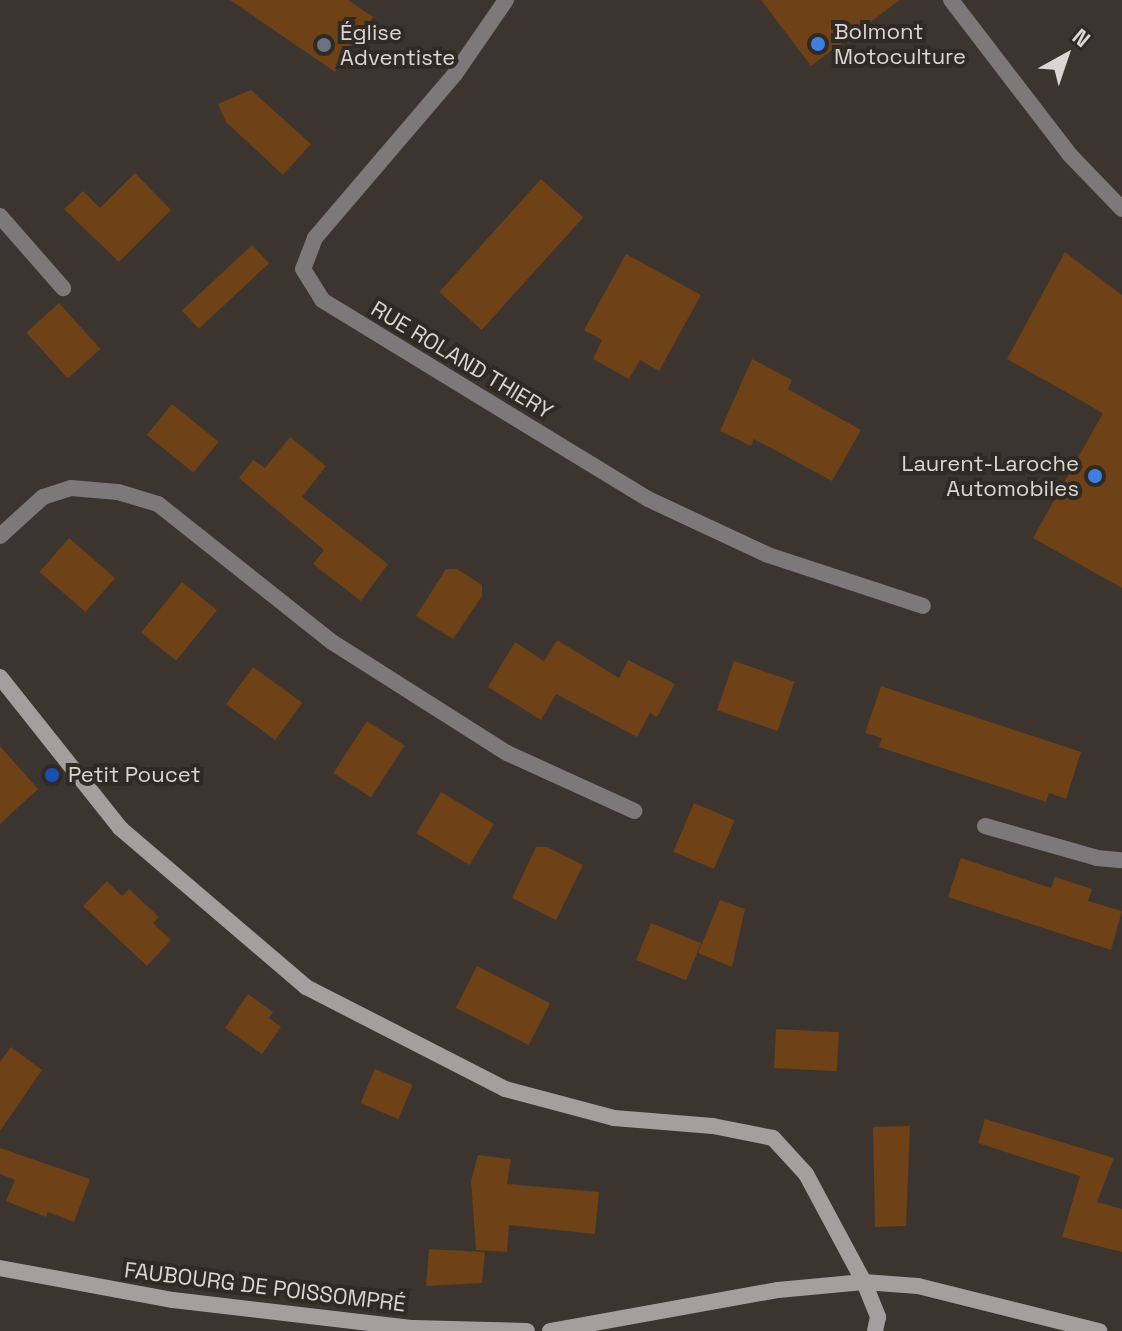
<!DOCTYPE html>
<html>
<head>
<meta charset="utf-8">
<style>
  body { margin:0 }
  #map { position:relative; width:1122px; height:1331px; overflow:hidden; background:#3b342f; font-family:"Space Grotesk",sans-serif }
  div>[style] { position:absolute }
  .building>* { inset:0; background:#6e4117; transform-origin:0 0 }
  .lane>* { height:16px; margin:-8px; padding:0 8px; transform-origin:8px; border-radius:8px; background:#7d7879 }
  .street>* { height:16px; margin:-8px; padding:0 8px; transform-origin:8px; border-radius:8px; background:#7d7879 }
  .secondary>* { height:16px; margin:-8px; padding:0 8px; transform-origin:8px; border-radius:8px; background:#a59e9f }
  .dots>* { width:22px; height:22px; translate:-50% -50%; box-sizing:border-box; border:4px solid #302a25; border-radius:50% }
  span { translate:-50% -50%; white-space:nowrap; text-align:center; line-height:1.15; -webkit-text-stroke:8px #302a25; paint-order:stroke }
  .poi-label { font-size:22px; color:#dbd6d3 }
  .left { translate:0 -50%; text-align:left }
  .right { translate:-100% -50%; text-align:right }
  .street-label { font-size:22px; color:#dbd6d3 }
  .north { position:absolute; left:1026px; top:16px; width:80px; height:80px; -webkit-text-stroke:6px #302a25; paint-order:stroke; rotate:40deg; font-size:22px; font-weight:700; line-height:32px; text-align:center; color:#dbd6d3 }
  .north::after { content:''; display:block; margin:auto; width:28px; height:36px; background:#dbd6d3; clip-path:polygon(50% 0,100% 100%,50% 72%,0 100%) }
</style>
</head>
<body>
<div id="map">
  <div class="building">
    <i style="clip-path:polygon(230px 0,348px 0,373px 17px,335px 72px)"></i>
    <i style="clip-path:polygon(761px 0,900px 0,811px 66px)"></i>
    <i style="clip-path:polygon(251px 90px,311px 144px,283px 175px,226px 122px,218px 104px)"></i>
    <i style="clip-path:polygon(135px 173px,171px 210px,119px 262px,64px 209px,83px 191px,100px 208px)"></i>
    <i style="left:541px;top:179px;width:57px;height:152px;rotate:42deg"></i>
    <i style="left:252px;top:245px;width:25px;height:96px;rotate:47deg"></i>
    <i style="clip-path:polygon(1065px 252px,1122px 295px,1122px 588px,1033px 538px,1103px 413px,1007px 359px)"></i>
    <i style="clip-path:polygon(626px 254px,701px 295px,659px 371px,640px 360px,629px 379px,593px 359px,602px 340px,584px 330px)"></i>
    <i style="left:59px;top:303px;width:62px;height:44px;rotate:48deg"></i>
    <i style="clip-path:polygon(752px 359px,792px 380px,788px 389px,861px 430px,832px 481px,754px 439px,751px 446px,720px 431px)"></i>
    <i style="left:172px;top:404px;width:60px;height:40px;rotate:39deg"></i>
    <i style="clip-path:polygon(290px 437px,326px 466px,302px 497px,388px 564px,361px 601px,313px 564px,324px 550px,239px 478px,253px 460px,265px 468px)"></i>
    <i style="left:69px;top:538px;width:61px;height:45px;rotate:41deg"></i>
    <i style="clip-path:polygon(446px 569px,457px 569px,482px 585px,482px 596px,453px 639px,416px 616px)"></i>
    <i style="left:182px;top:582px;width:45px;height:65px;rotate:39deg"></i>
    <i style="clip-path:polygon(557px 640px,619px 678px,628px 660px,675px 684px,657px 717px,650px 713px,637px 737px,556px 694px,541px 720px,488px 687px,515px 642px,544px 661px)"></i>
    <i style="left:734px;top:661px;width:64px;height:52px;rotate:19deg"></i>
    <i style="left:253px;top:667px;width:61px;height:46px;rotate:36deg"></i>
    <i style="clip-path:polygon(881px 686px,1081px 752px,1066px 799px,1049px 793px,1046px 802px,879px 747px,882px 738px,865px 733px)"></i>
    <i style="left:367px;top:721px;width:45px;height:62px;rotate:33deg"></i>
    <i style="clip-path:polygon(0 746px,38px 789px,0 824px)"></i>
    <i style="left:441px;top:792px;width:62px;height:48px;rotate:31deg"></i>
    <i style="left:694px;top:803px;width:44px;height:53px;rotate:23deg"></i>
    <i style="clip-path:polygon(536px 847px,547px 847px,583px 865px,556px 920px,512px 898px)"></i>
    <i style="clip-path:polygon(961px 858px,1051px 888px,1055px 877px,1092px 889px,1088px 901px,1122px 911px,1111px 950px,948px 897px)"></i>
    <i style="clip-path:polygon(107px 881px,122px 896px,129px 889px,159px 917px,153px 923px,171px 940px,147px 966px,83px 906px)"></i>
    <i style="clip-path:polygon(720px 900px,745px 909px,732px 967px,698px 953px)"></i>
    <i style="left:651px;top:923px;width:54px;height:40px;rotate:22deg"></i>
    <i style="left:477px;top:966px;width:82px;height:47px;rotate:27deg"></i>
    <i style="clip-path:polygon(248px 994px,273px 1012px,269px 1018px,281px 1027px,262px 1054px,225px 1028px)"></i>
    <i style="left:776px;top:1029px;width:63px;height:39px;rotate:3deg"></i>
    <i style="clip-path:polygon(11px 1047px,42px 1070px,0 1131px,0 1062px)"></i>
    <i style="left:375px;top:1069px;width:41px;height:37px;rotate:23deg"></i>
    <i style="clip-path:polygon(985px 1119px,1114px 1158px,1097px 1202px,1122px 1209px,1122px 1252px,1062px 1237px,1080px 1176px,978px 1143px)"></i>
    <i style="clip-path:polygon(910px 1126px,906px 1226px,875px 1227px,873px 1127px)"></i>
    <i style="clip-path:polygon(0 1148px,90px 1179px,74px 1222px,48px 1212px,46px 1217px,6px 1201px,15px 1180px,0 1174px)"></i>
    <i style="clip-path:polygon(478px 1155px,511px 1159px,507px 1184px,599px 1192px,595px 1234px,509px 1225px,507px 1252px,476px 1250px,471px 1181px)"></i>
    <i style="clip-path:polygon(429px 1249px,485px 1252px,482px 1283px,426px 1286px)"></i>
  </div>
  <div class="lane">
    <i style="left:0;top:216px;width:96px;rotate:48.8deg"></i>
    <i style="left:985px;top:826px;width:116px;rotate:15.9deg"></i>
    <i style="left:1097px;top:858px;width:25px;rotate:5deg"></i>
  </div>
  <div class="street">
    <i style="left:506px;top:0;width:90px;rotate:124.6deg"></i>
    <i style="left:455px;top:74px;width:216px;rotate:130.5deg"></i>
    <i style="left:315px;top:238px;width:33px;rotate:111deg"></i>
    <i style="left:303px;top:269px;width:36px;rotate:58deg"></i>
    <i style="left:322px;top:300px;width:382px;rotate:31.4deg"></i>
    <i style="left:648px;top:499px;width:132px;rotate:25deg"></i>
    <i style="left:768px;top:555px;width:163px;rotate:18.2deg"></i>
    <i style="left:951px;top:0;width:195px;rotate:52.5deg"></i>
    <i style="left:1070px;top:155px;width:75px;rotate:46.1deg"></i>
    <i style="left:0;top:536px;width:58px;rotate:-42.2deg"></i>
    <i style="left:43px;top:497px;width:29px;rotate:-18deg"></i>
    <i style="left:71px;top:488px;width:47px;rotate:4.9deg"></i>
    <i style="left:118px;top:492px;width:42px;rotate:16.7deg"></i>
    <i style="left:158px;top:504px;width:222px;rotate:38.4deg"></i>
    <i style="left:332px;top:642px;width:207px;rotate:32.4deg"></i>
    <i style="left:507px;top:753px;width:140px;rotate:24.5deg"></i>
  </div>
  <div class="secondary">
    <i style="left:0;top:677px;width:193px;rotate:51.5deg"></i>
    <i style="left:120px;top:828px;width:245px;rotate:40.5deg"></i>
    <i style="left:306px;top:987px;width:224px;rotate:27.1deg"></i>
    <i style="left:505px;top:1089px;width:113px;rotate:14.9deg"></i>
    <i style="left:614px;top:1118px;width:99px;rotate:4.6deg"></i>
    <i style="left:713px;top:1126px;width:61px;rotate:11.3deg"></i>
    <i style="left:773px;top:1138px;width:49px;rotate:47.5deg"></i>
    <i style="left:806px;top:1174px;width:123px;rotate:61.8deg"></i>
    <i style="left:864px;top:1282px;width:38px;rotate:68deg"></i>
    <i style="left:878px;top:1317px;width:14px;rotate:102deg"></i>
    <i style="left:0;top:1268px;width:176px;rotate:10.5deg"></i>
    <i style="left:173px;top:1300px;width:242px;rotate:6.7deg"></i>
    <i style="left:413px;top:1328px;width:114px;rotate:1.5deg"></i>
    <i style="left:550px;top:1331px;width:232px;rotate:-10.2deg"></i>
    <i style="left:778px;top:1290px;width:86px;rotate:-5.3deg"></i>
    <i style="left:864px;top:1282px;width:54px;rotate:4.2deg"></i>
    <i style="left:918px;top:1286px;width:187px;rotate:14deg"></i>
  </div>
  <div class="dots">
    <i style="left:818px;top:44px;background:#3f7fe0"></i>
    <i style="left:324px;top:45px;background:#6b7280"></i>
    <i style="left:1095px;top:476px;background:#3f7fe0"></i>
    <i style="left:52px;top:775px;background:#1a4fb4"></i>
  </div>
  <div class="poi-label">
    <span class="left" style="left:834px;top:44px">Bolmont<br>Motoculture</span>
    <span class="left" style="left:340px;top:45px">Église<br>Adventiste</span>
    <span class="right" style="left:1079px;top:476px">Laurent-Laroche<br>Automobiles</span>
    <span class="left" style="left:68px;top:775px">Petit Poucet</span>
  </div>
  <div class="street-label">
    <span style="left:462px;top:360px;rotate:31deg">RUE ROLAND THIERY</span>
    <span style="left:265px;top:1287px;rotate:7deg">FAUBOURG DE POISSOMPRÉ</span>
  </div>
  <div class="north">N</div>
</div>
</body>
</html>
